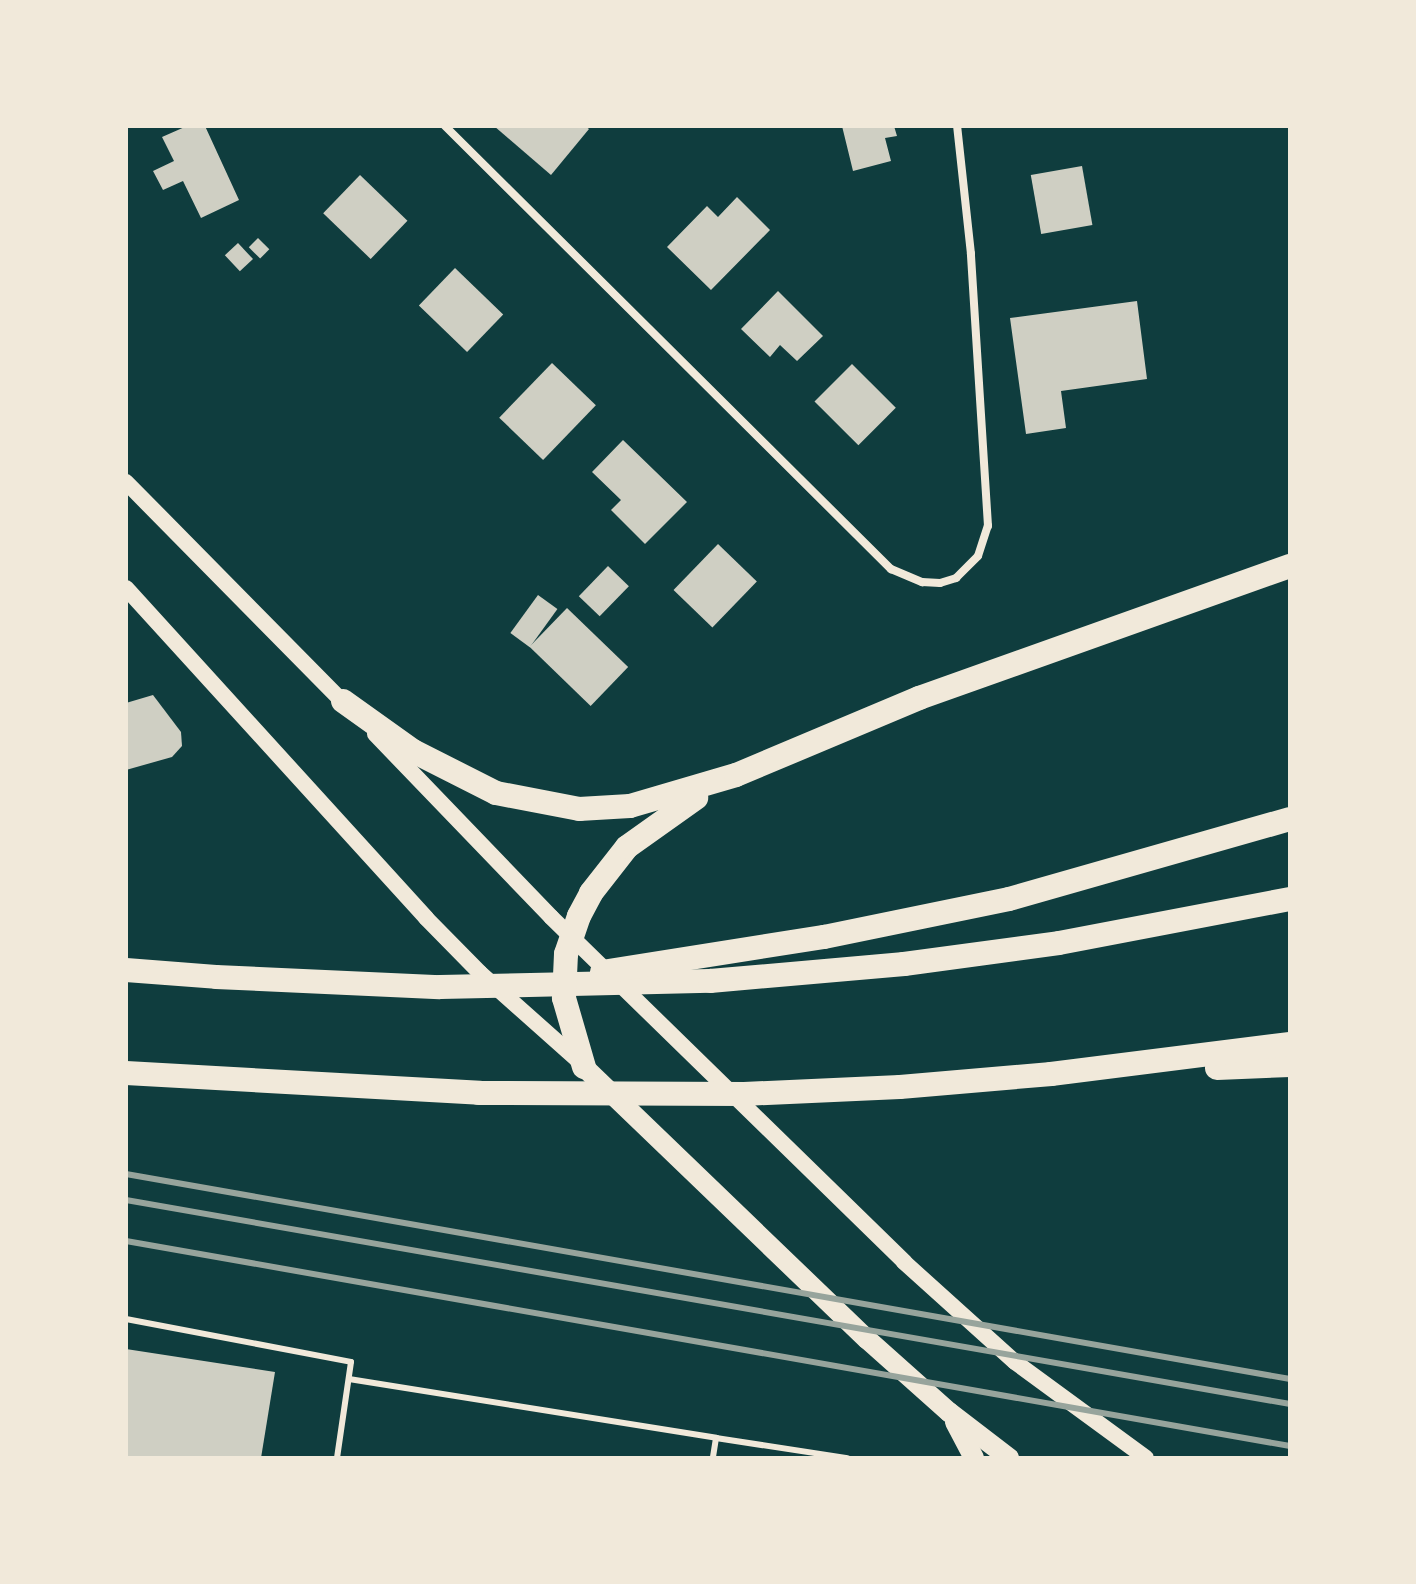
<!DOCTYPE html>
<html>
<head>
<meta charset="utf-8">
<style>
  body { margin:0 }
  #map { position:relative; width:1416px; height:1584px; overflow:hidden; background:#0f3d3e; font-family:Ubuntu,sans-serif }
  div>[style] { position:absolute }
  .building>* { inset:0; background:#cfcfc3; transform-origin:0 0 }
  .service>* { height:6px; margin:-3px; padding:0 3px; transform-origin:3px; border-radius:3px; background:#f1e9da }
  .minor>* { height:8px; margin:-4px; padding:0 4px; transform-origin:4px; border-radius:4px; background:#f1e9da }
  .secondary>* { height:16px; margin:-8px; padding:0 8px; transform-origin:8px; border-radius:8px; background:#f1e9da }
  .primary>* { height:20px; margin:-10px; padding:0 10px; transform-origin:10px; border-radius:10px; background:#f1e9da }
  .motorway>* { height:24px; margin:-12px; padding:0 12px; transform-origin:12px; border-radius:12px; background:#f1e9da }
  .rail>* { height:6px; margin:-3px; padding:0 3px; transform-origin:3px; border-radius:3px; background:#97a49c }
  span { translate:-50% -50%; white-space:nowrap; text-align:center; line-height:1.15; -webkit-text-stroke:8px #f1e9da; paint-order:stroke }
  .frame { position:absolute; inset:0; border:128px solid #f1e9da; pointer-events:none }
</style>
</head>
<body>
<div id="map">
  <div class="building">
    <i style="clip-path:polygon(187px 126px,205px 126px,239px 200px,201px 218px,183px 181px,163px 190px,153px 171px,174px 161px,162px 137px)"></i>
    <i style="clip-path:polygon(494px 126px,585px 126px,589px 129px,551px 175px)"></i>
    <i style="clip-path:polygon(842px 126px,894px 126px,897px 136px,885px 138px,891px 161px,853px 171px)"></i>
    <i style="left:1082px;top:166px;width:60px;height:52px;rotate:80deg"></i>
    <i style="left:360px;top:175px;width:66px;height:53px;rotate:44deg"></i>
    <i style="clip-path:polygon(737px 197px,770px 230px,711px 290px,667px 247px,707px 206px,718px 217px)"></i>
    <i style="left:258px;top:238px;width:16px;height:13px;rotate:45deg"></i>
    <i style="left:238px;top:243px;width:22px;height:18px;rotate:47deg"></i>
    <i style="left:455px;top:268px;width:67px;height:52px;rotate:44deg"></i>
    <i style="clip-path:polygon(778px 291px,823px 336px,797px 361px,780px 345px,770px 357px,741px 329px)"></i>
    <i style="clip-path:polygon(1137px 301px,1147px 379px,1061px 391px,1066px 428px,1026px 434px,1010px 318px)"></i>
    <i style="left:552px;top:363px;width:61px;height:76px;rotate:44deg"></i>
    <i style="left:852px;top:364px;width:62px;height:53px;rotate:45deg"></i>
    <i style="clip-path:polygon(623px 440px,687px 502px,645px 544px,611px 510px,621px 500px,592px 472px)"></i>
    <i style="left:718px;top:544px;width:54px;height:64px;rotate:44deg"></i>
    <i style="left:608px;top:566px;width:29px;height:42px;rotate:44deg"></i>
    <i style="left:538px;top:595px;width:24px;height:47px;rotate:36deg"></i>
    <i style="left:567px;top:608px;width:85px;height:54px;rotate:44deg"></i>
    <i style="clip-path:polygon(153px 695px,181px 732px,182px 746px,172px 757px,126px 770px,126px 703px)"></i>
    <i style="clip-path:polygon(126px 1349px,275px 1372px,261px 1458px,126px 1458px)"></i>
  </div>
  <div class="service">
    <i style="left:126px;top:1319px;width:229px;rotate:10.8deg"></i>
    <i style="left:351px;top:1362px;width:97px;rotate:98.3deg"></i>
    <i style="left:349px;top:1379px;width:372px;rotate:9.1deg"></i>
    <i style="left:716px;top:1438px;width:20px;rotate:99deg"></i>
    <i style="left:716px;top:1438px;width:133px;rotate:8.7deg"></i>
  </div>
  <div class="minor">
    <i style="left:445px;top:126px;width:629px;rotate:44.81deg"></i>
    <i style="left:891px;top:569px;width:34px;rotate:23deg"></i>
    <i style="left:922px;top:582px;width:18px;rotate:3deg"></i>
    <i style="left:940px;top:583px;width:17px;rotate:-17deg"></i>
    <i style="left:956px;top:578px;width:31px;rotate:-45deg"></i>
    <i style="left:978px;top:556px;width:32px;rotate:-72deg"></i>
    <i style="left:988px;top:526px;width:273px;rotate:-93.6deg"></i>
    <i style="left:971px;top:254px;width:129px;rotate:-96.2deg"></i>
  </div>
  <div class="secondary">
    <i style="left:126px;top:482px;width:319px;rotate:45.4deg"></i>
    <i style="left:126px;top:588px;width:446px;rotate:47.7deg"></i>
    <i style="left:426px;top:918px;width:77px;rotate:45.5deg"></i>
    <i style="left:480px;top:973px;width:135px;rotate:41.7deg"></i>
    <i style="left:375px;top:734px;width:254px;rotate:46.1deg"></i>
    <i style="left:551px;top:917px;width:494px;rotate:44.3deg"></i>
    <i style="left:904px;top:1262px;width:149px;rotate:42deg"></i>
    <i style="left:1015px;top:1362px;width:162px;rotate:36.2deg"></i>
  </div>
  <div class="primary">
    <i style="left:584px;top:1067px;width:393px;rotate:43.9deg"></i>
    <i style="left:867px;top:1339px;width:110px;rotate:41.7deg"></i>
    <i style="left:949px;top:1412px;width:76px;rotate:37.5deg"></i>
    <i style="left:955px;top:1422px;width:41px;rotate:62.2deg"></i>
  </div>
  <div class="motorway">
    <i style="left:343px;top:701px;width:86px;rotate:35.5deg"></i>
    <i style="left:413px;top:751px;width:93px;rotate:26.8deg"></i>
    <i style="left:496px;top:793px;width:85px;rotate:10.9deg"></i>
    <i style="left:579px;top:809px;width:51px;rotate:-3.4deg"></i>
    <i style="left:630px;top:806px;width:110px;rotate:-16.3deg"></i>
    <i style="left:736px;top:775px;width:199px;rotate:-22.8deg"></i>
    <i style="left:919px;top:698px;width:394px;rotate:-19.6deg"></i>
    <i style="left:126px;top:970px;width:90px;rotate:4.4deg"></i>
    <i style="left:216px;top:977px;width:224px;rotate:2.6deg"></i>
    <i style="left:440px;top:987px;width:270px;rotate:-1.3deg"></i>
    <i style="left:710px;top:981px;width:195px;rotate:-5deg"></i>
    <i style="left:904px;top:964px;width:156px;rotate:-7.7deg"></i>
    <i style="left:1059px;top:943px;width:235px;rotate:-10.8deg"></i>
    <i style="left:602px;top:972px;width:225px;rotate:-9deg"></i>
    <i style="left:824px;top:937px;width:189px;rotate:-11.6deg"></i>
    <i style="left:1009px;top:899px;width:292px;rotate:-15.9deg"></i>
    <i style="left:584px;top:1067px;width:72px;rotate:-106.2deg"></i>
    <i style="left:564px;top:998px;width:44px;rotate:-87.4deg"></i>
    <i style="left:566px;top:954px;width:40px;rotate:-71.1deg"></i>
    <i style="left:579px;top:916px;width:26px;rotate:-62deg"></i>
    <i style="left:591px;top:893px;width:58px;rotate:-52deg"></i>
    <i style="left:627px;top:847px;width:85px;rotate:-35.4deg"></i>
    <i style="left:1217px;top:1068px;width:73px;rotate:-2.4deg"></i>
    <i style="left:126px;top:1073px;width:354px;rotate:3.2deg"></i>
    <i style="left:479px;top:1093px;width:265px;rotate:0.2deg"></i>
    <i style="left:744px;top:1094px;width:156px;rotate:-2.6deg"></i>
    <i style="left:900px;top:1087px;width:152px;rotate:-4.9deg"></i>
    <i style="left:1051px;top:1074px;width:241px;rotate:-7.2deg"></i>
  </div>
  <div class="rail">
    <i style="left:126px;top:1174px;width:1182px;rotate:9.99deg"></i>
    <i style="left:126px;top:1200px;width:1182px;rotate:9.94deg"></i>
    <i style="left:126px;top:1241px;width:1182px;rotate:9.99deg"></i>
  </div>
  <div class="frame"></div>
</div>
</body>
</html>
